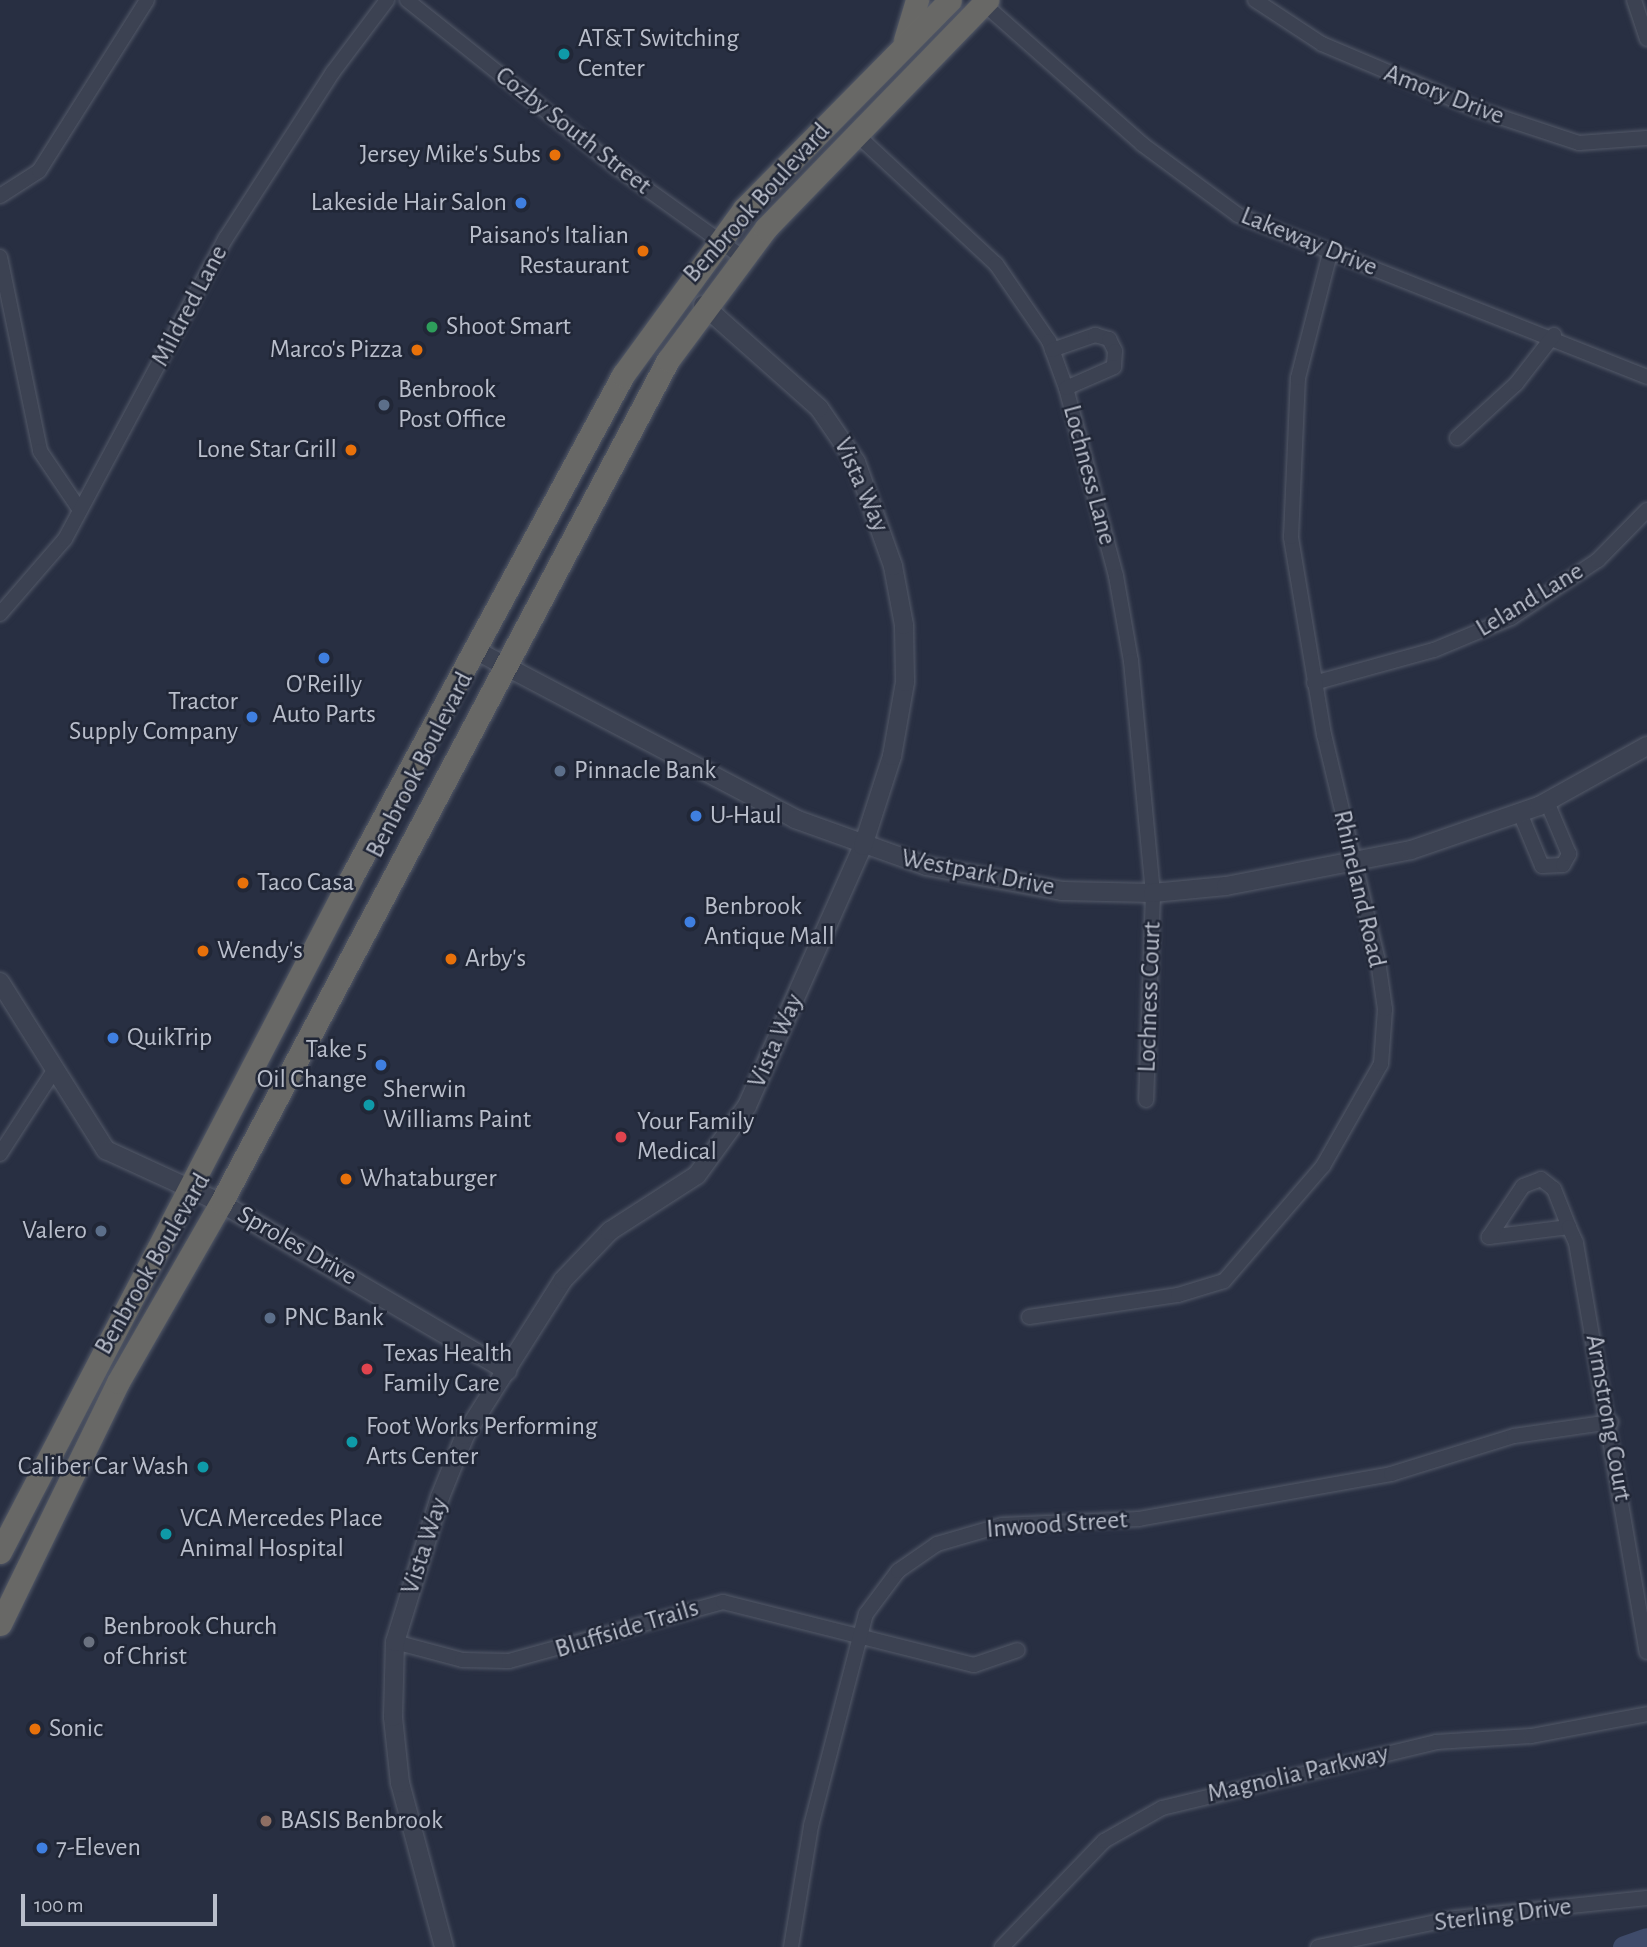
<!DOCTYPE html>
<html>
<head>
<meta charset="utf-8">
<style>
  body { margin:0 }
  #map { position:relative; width:1647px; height:1947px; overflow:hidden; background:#282f42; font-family:"Alegreya Sans",sans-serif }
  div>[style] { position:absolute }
  .river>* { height:23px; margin:-11.5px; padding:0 11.5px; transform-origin:11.5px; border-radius:11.5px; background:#3f4b6a }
  .roads { filter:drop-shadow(0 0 2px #545a69) drop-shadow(0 0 2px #545a69) }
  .minor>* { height:14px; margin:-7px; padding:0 7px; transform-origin:7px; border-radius:7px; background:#3c4252 }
  .tertiary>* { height:18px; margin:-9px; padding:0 9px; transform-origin:9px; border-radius:9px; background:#3c4252 }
  .trunk>* { height:23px; margin:-11.5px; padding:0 11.5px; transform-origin:11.5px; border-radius:11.5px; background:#686866 }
  .dots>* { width:19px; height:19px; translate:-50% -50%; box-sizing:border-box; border:4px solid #212737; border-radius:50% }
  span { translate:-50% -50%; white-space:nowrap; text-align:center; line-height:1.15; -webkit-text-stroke:5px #212737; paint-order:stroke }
  .poi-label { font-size:26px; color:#b9becb }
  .left { translate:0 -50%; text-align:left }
  .right { translate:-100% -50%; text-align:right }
  .street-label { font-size:26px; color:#b9becb }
  .scale { position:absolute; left:21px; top:1894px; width:196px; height:32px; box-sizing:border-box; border:4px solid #b9becb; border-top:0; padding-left:9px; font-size:21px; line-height:24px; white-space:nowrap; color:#b9becb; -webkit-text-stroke:5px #212737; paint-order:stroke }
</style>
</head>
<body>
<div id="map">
  <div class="river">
    <i style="left:1624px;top:1947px;width:24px;rotate:-19deg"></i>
  </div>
  <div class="roads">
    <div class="minor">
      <i style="left:407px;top:0;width:271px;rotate:38.6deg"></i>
      <i style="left:619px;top:169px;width:151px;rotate:35.6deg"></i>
      <i style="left:1255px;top:0;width:80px;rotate:33.3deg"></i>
      <i style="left:1322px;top:44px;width:167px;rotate:22.9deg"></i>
      <i style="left:1476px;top:109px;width:108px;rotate:18.3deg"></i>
      <i style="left:1579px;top:143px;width:68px;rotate:-4.2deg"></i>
      <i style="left:1634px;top:0;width:41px;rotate:71.6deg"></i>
      <i style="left:985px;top:5px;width:210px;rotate:41.5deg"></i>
      <i style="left:1142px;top:144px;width:119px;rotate:36.5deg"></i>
      <i style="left:1238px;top:215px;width:440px;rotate:21.6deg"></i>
      <i style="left:856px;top:134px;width:191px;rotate:42.9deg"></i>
      <i style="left:996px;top:264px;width:93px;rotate:55.5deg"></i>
      <i style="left:1049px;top:341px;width:50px;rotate:70.1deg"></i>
      <i style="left:1066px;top:388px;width:195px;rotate:75.1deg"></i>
      <i style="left:1116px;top:576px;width:86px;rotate:80deg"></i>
      <i style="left:1131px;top:661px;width:233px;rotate:84.6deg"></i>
      <i style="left:1153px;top:893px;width:207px;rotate:91.9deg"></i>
      <i style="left:0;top:196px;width:46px;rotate:-32.7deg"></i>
      <i style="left:39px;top:171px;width:202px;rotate:-57.7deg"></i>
      <i style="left:0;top:257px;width:198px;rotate:78.3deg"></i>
      <i style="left:40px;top:451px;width:71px;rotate:55.9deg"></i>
      <i style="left:1052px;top:350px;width:46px;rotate:-19.2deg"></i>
      <i style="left:1095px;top:335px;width:15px;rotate:16deg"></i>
      <i style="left:1109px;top:339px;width:13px;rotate:63deg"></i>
      <i style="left:1115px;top:351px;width:16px;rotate:94deg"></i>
      <i style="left:1114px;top:367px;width:52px;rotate:156.4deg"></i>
      <i style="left:1457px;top:438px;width:80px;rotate:-42.5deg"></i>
      <i style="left:1516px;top:384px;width:62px;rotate:-52.2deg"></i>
      <i style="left:0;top:614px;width:99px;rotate:-49.1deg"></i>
      <i style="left:65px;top:539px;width:341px;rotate:-61.9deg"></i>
      <i style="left:226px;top:238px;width:197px;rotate:-57.2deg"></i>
      <i style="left:333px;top:72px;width:90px;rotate:-53.1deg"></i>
      <i style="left:1314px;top:683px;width:124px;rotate:-15.4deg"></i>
      <i style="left:1434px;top:650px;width:83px;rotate:-22.6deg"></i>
      <i style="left:1511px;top:618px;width:105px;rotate:-33.7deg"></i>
      <i style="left:1598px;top:560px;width:70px;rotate:-45.6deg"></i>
      <i style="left:1520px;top:813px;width:57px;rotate:67.5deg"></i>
      <i style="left:1542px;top:866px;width:21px;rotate:-3deg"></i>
      <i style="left:1563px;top:865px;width:13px;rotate:-61deg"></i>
      <i style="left:1569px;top:854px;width:56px;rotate:-112.9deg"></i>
      <i style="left:0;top:1154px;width:101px;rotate:-57.1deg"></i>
      <i style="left:1569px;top:1227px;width:81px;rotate:172.9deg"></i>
      <i style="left:1489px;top:1237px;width:61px;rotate:-56.3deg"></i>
      <i style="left:1523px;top:1186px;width:19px;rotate:-21deg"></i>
      <i style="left:1541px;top:1179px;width:16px;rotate:38deg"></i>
      <i style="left:1554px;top:1189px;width:41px;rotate:68.5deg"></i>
      <i style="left:1569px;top:1227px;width:17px;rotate:66deg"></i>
      <i style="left:1576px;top:1243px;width:415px;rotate:80.2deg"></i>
      <i style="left:1029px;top:1317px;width:151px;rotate:-8.4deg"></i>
      <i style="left:1178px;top:1295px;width:48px;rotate:-16.9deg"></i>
      <i style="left:1224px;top:1281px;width:152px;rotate:-49.3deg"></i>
      <i style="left:1323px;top:1166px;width:117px;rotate:-60.4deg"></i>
      <i style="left:1381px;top:1064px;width:55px;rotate:-85.8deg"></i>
      <i style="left:1385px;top:1009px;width:49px;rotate:-98.3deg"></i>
      <i style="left:1378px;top:961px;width:232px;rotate:-103.4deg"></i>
      <i style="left:1324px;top:735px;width:201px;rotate:-99.5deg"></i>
      <i style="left:1291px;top:537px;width:159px;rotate:-87.5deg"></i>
      <i style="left:1298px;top:378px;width:129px;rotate:-75.6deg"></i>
      <i style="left:395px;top:1642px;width:69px;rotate:15deg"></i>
      <i style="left:462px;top:1660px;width:47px;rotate:1.2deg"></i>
      <i style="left:509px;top:1661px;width:222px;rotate:-15.4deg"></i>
      <i style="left:723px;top:1602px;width:259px;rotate:14.1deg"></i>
      <i style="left:974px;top:1665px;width:46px;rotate:-18.8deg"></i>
      <i style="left:791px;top:1947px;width:123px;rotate:-80.6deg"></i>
      <i style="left:811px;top:1826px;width:219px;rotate:-75.5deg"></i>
      <i style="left:866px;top:1614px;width:54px;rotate:-53.3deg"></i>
      <i style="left:898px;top:1571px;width:47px;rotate:-34.7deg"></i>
      <i style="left:937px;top:1544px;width:68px;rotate:-16.3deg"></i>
      <i style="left:1002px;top:1525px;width:137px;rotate:-2.5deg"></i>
      <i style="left:1139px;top:1519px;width:256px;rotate:-10.1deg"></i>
      <i style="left:1391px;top:1474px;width:129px;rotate:-17.2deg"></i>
      <i style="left:1514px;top:1436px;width:98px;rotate:-8.2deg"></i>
      <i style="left:1002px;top:1947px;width:147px;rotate:-46.1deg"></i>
      <i style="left:1104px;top:1841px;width:67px;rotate:-29.6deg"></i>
      <i style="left:1162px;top:1808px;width:282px;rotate:-13.5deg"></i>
      <i style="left:1436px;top:1742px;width:95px;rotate:-3.6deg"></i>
      <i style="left:1531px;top:1736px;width:118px;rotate:-10.7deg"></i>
      <i style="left:1318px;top:1947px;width:141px;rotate:-11.9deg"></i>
      <i style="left:1456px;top:1918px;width:192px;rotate:-6deg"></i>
    </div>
    <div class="tertiary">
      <i style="left:475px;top:650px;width:362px;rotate:27.8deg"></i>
      <i style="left:795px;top:819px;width:139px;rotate:19.7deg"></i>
      <i style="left:926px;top:866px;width:138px;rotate:10.4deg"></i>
      <i style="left:1062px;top:891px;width:91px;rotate:1.3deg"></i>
      <i style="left:1153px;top:893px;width:73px;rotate:-5.5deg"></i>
      <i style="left:1226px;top:886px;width:188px;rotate:-11deg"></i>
      <i style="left:1411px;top:850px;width:135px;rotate:-19deg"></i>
      <i style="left:1539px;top:806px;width:124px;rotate:-29.1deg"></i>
      <i style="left:0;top:982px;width:199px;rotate:57.8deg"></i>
      <i style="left:106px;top:1150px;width:127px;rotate:24.7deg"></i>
      <i style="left:221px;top:1203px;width:332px;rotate:30.4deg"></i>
      <i style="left:444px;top:1947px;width:170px;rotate:-105deg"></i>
      <i style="left:400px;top:1783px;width:66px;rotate:-96.1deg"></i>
      <i style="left:393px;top:1717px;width:75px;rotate:-88.5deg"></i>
      <i style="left:395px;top:1642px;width:152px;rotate:-72.8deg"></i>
      <i style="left:440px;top:1497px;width:67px;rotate:-68deg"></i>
      <i style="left:465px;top:1435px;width:183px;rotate:-57.7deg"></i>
      <i style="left:563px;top:1280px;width:68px;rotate:-46.2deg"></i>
      <i style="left:610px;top:1231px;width:103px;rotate:-32.8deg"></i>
      <i style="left:697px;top:1175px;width:85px;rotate:-54.1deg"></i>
      <i style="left:747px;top:1106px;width:285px;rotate:-66deg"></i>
      <i style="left:863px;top:846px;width:95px;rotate:-72.1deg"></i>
      <i style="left:892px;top:756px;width:75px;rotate:-80deg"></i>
      <i style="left:905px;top:682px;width:57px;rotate:-91deg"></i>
      <i style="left:904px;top:625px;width:60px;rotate:-100.6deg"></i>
      <i style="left:893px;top:566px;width:110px;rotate:-109.6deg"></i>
      <i style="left:856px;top:462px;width:65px;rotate:-124.4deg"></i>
      <i style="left:819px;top:408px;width:155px;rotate:-138.4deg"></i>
    </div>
    <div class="trunk">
      <i style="left:905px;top:40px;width:42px;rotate:-73.3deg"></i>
      <i style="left:0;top:1552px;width:762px;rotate:-62.49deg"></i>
      <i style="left:352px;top:876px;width:570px;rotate:-61.59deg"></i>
      <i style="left:623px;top:375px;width:205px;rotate:-53.9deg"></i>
      <i style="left:744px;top:209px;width:293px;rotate:-45.4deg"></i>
      <i style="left:0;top:1624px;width:269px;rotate:-64deg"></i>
      <i style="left:118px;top:1382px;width:207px;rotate:-60.1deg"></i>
      <i style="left:221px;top:1203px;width:954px;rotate:-62.07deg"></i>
      <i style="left:668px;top:360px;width:164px;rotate:-53.4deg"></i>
      <i style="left:766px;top:228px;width:318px;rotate:-45.9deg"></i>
    </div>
  </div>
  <div class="dots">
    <i style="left:564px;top:54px;background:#0f9aa8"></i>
    <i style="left:555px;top:155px;background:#e8710a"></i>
    <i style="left:521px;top:203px;background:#3f7fe0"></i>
    <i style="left:643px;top:251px;background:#e8710a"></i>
    <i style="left:432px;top:327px;background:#2e9e5b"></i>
    <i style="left:417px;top:350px;background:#e8710a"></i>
    <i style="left:384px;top:405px;background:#5c6f8a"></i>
    <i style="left:351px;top:450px;background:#e8710a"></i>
    <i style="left:324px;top:658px;background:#3f7fe0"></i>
    <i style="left:252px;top:717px;background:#3f7fe0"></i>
    <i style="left:560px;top:771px;background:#5c6f8a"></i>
    <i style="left:696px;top:816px;background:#3f7fe0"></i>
    <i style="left:243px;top:883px;background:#e8710a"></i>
    <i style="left:690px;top:922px;background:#3f7fe0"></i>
    <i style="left:203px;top:951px;background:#e8710a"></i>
    <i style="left:451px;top:959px;background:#e8710a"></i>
    <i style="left:113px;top:1038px;background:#3f7fe0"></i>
    <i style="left:381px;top:1065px;background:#3f7fe0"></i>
    <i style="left:369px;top:1105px;background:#0f9aa8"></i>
    <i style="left:621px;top:1137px;background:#e0444e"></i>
    <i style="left:346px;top:1179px;background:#e8710a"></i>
    <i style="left:101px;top:1231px;background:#5c6f8a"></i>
    <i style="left:270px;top:1318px;background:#5c6f8a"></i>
    <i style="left:367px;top:1369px;background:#e0444e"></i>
    <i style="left:352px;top:1442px;background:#0f9aa8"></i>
    <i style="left:203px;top:1467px;background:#0f9aa8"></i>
    <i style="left:166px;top:1534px;background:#0f9aa8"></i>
    <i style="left:89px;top:1642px;background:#6b7280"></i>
    <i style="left:35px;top:1729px;background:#e8710a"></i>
    <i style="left:266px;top:1821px;background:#8d6e63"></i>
    <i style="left:42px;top:1848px;background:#3f7fe0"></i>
  </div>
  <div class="poi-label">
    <span class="left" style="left:578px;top:54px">AT&amp;T Switching<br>Center</span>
    <span class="right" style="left:541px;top:155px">Jersey Mike's Subs</span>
    <span class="right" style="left:507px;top:203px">Lakeside Hair Salon</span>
    <span class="right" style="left:629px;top:251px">Paisano's Italian<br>Restaurant</span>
    <span class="left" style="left:446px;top:327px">Shoot Smart</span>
    <span class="right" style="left:403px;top:350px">Marco's Pizza</span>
    <span class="left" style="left:398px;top:405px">Benbrook<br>Post Office</span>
    <span class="right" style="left:337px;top:450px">Lone Star Grill</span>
    <span style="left:324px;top:700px">O'Reilly<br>Auto Parts</span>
    <span class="right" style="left:238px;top:717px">Tractor<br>Supply Company</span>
    <span class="left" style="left:574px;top:771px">Pinnacle Bank</span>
    <span class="left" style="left:710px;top:816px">U-Haul</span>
    <span class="left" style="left:257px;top:883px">Taco Casa</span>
    <span class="left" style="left:704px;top:922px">Benbrook<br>Antique Mall</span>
    <span class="left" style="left:217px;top:951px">Wendy's</span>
    <span class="left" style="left:465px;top:959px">Arby's</span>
    <span class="left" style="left:127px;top:1038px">QuikTrip</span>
    <span class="right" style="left:367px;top:1065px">Take 5<br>Oil Change</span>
    <span class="left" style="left:383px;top:1105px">Sherwin<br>Williams Paint</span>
    <span class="left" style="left:637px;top:1137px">Your Family<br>Medical</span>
    <span class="left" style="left:360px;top:1179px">Whataburger</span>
    <span class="right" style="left:87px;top:1231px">Valero</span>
    <span class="left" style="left:284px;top:1318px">PNC Bank</span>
    <span class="left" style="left:383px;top:1369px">Texas Health<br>Family Care</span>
    <span class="left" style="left:366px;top:1442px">Foot Works Performing<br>Arts Center</span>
    <span class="right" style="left:189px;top:1467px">Caliber Car Wash</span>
    <span class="left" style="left:180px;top:1534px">VCA Mercedes Place<br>Animal Hospital</span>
    <span class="left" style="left:103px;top:1642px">Benbrook Church<br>of Christ</span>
    <span class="left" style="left:49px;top:1729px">Sonic</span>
    <span class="left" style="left:280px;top:1821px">BASIS Benbrook</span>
    <span class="left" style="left:56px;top:1848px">7-Eleven</span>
  </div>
  <div class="street-label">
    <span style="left:1444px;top:95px;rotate:21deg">Amory Drive</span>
    <span style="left:573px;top:131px;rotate:38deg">Cozby South Street</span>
    <span style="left:757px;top:203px;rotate:-48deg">Benbrook Boulevard</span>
    <span style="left:1309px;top:242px;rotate:22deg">Lakeway Drive</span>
    <span style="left:190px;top:306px;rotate:-62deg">Mildred Lane</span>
    <span style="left:1089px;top:475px;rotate:75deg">Lochness Lane</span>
    <span style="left:861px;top:485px;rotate:66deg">Vista Way</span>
    <span style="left:1530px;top:600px;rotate:-31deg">Leland Lane</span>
    <span style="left:420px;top:765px;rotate:-63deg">Benbrook Boulevard</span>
    <span style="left:978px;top:873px;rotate:11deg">Westpark Drive</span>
    <span style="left:1359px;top:889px;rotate:77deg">Rhineland Road</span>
    <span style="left:1150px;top:997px;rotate:-88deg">Lochness Court</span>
    <span style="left:776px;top:1041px;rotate:-66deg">Vista Way</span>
    <span style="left:297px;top:1246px;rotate:30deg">Sproles Drive</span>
    <span style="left:153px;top:1264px;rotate:-60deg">Benbrook Boulevard</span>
    <span style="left:1608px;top:1418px;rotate:80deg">Armstrong Court</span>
    <span style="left:1057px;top:1525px;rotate:-4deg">Inwood Street</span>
    <span style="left:425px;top:1546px;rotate:-72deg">Vista Way</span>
    <span style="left:627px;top:1629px;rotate:-17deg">Bluffside Trails</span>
    <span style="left:1298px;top:1774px;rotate:-13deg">Magnolia Parkway</span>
    <span style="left:1503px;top:1915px;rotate:-7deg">Sterling Drive</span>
  </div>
  <div class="scale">100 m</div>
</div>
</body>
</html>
